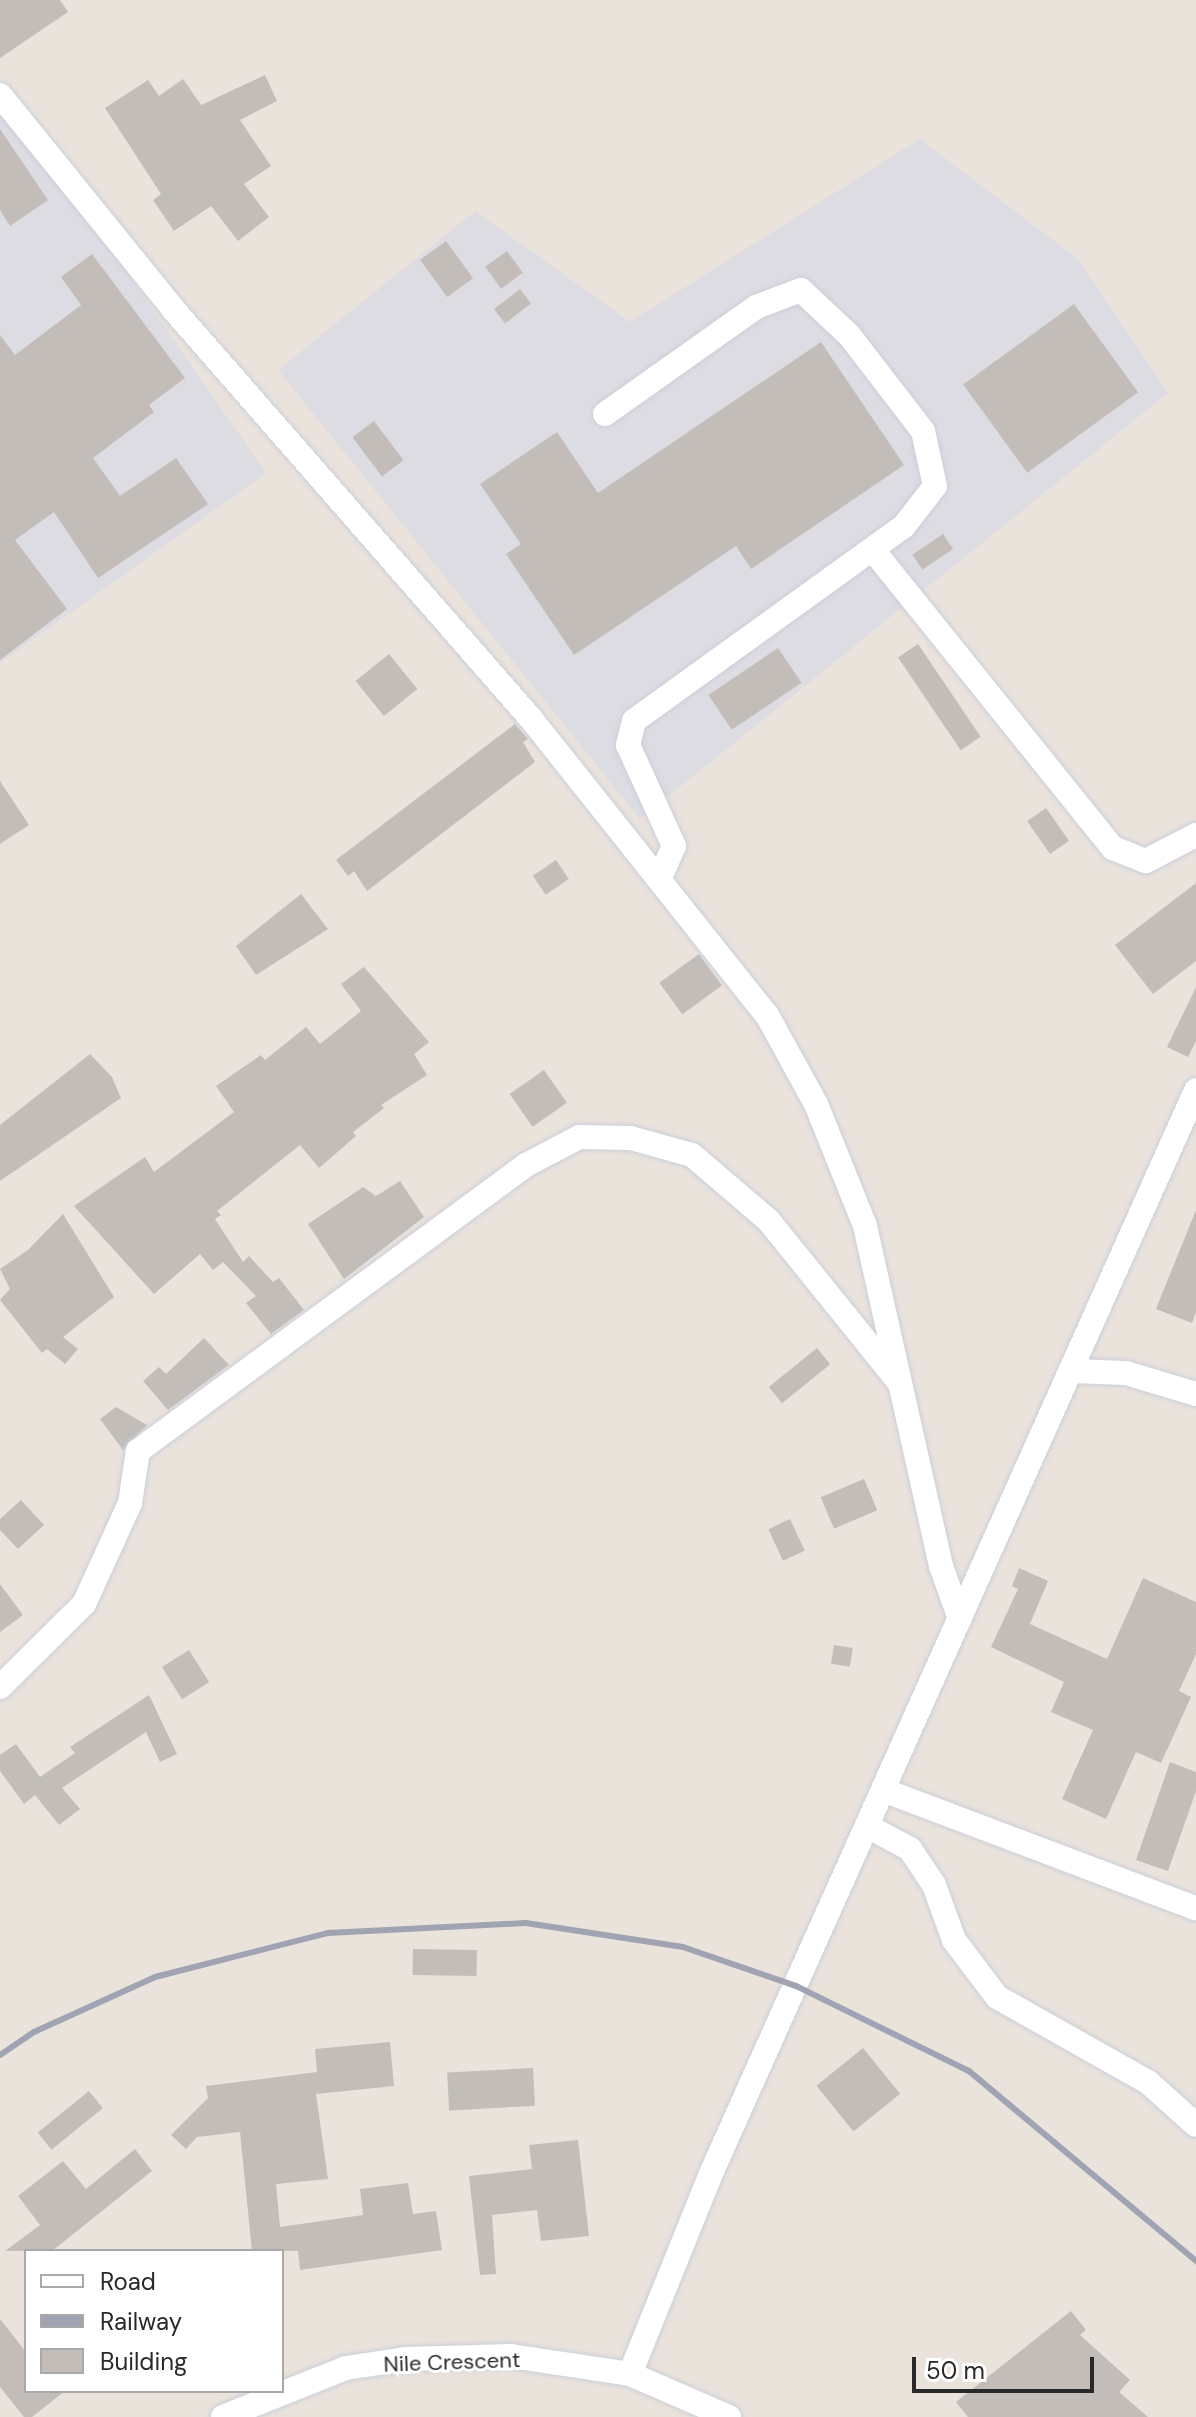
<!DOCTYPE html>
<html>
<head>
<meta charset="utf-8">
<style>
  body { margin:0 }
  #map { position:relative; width:1196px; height:2417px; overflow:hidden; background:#eae3dc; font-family:"DM Sans",sans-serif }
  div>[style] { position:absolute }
  .industrial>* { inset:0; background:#dedce3 }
  .building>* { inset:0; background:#c2bdb9; transform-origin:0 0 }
  .roads { filter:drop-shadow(0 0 2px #cbced9) drop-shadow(0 0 2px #cbced9) }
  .minor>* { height:24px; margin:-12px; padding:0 12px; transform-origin:12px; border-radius:12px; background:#fff }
  .rail>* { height:6px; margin:-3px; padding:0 3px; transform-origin:3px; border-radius:3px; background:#a0a3b2 }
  span { translate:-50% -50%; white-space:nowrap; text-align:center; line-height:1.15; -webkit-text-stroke:6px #fff; paint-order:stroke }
  .street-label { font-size:22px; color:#292929 }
  .legend { position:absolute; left:24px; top:2249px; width:260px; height:144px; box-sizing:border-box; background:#fff; border:2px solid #a9a9a9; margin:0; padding:10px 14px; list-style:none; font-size:24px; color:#292929 }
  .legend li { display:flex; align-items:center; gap:16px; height:40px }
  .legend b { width:40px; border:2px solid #a9a9a9 }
  .scale { position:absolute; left:912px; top:2357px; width:182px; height:36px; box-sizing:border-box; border:4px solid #292929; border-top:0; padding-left:10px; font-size:24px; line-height:28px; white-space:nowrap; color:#292929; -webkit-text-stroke:6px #fff; paint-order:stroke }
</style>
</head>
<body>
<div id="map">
  <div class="industrial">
    <i style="clip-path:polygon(0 90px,266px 473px,0 663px)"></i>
    <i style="clip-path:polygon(920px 139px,1078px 259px,1168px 393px,640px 819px,278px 370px,475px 211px,630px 322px)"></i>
  </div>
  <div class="building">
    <i style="clip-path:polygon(0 0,60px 0,68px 12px,0 58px)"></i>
    <i style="clip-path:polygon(265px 75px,277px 101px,240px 120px,271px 166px,244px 184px,269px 217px,238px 241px,211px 206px,174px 231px,153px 200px,161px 194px,105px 108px,148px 80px,159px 96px,183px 79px,201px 105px)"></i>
    <i style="clip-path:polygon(0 129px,48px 200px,10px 226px,0 210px)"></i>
    <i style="left:446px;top:241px;width:46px;height:32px;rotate:54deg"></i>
    <i style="left:507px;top:251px;width:27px;height:27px;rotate:54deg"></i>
    <i style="clip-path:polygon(92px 254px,185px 378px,149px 405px,154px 412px,93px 458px,120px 496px,176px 458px,208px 504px,98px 578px,54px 512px,15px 540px,67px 609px,0 660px,0 335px,15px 355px,81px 305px,61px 277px)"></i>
    <i style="left:520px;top:289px;width:18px;height:33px;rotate:52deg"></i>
    <i style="left:1074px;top:304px;width:109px;height:137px;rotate:54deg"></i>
    <i style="clip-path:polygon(821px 342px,904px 465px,751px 569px,736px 546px,574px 655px,506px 554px,521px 544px,480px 484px,557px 432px,598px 493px)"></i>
    <i style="left:374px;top:421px;width:49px;height:27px;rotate:53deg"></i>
    <i style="left:943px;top:534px;width:18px;height:37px;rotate:56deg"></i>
    <i style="left:918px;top:644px;width:112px;height:24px;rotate:56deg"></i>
    <i style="left:778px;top:648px;width:42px;height:84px;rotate:56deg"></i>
    <i style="left:389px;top:654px;width:45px;height:43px;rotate:51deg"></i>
    <i style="clip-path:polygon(515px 724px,528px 739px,523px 742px,535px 762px,367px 891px,354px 871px,348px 876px,336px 860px)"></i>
    <i style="clip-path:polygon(0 781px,29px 825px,0 844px)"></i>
    <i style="left:1046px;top:808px;width:40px;height:23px;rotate:55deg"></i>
    <i style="left:556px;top:860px;width:23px;height:28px;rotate:56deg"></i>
    <i style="clip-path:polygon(1196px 883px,1196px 961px,1153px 994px,1115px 945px)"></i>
    <i style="clip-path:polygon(301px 894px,328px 929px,256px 975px,236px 946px)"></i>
    <i style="left:699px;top:954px;width:39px;height:49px;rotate:54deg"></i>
    <i style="clip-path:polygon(364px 967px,429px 1042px,414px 1054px,427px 1075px,381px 1105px,384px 1108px,353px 1132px,356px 1136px,319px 1168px,300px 1145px,217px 1211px,221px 1215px,215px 1219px,243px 1262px,249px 1256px,273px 1282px,279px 1278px,304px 1310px,271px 1334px,246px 1303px,256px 1296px,223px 1262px,213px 1270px,200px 1254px,154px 1294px,74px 1206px,145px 1157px,154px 1172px,234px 1112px,216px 1086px,261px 1055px,265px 1060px,306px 1027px,320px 1044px,361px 1011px,341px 984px)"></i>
    <i style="clip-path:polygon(1196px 987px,1196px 1041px,1188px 1057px,1167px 1047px)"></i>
    <i style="clip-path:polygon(90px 1054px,112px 1077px,121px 1098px,0 1181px,0 1125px)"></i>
    <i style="left:544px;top:1070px;width:40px;height:42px;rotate:55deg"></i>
    <i style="clip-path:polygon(400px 1181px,424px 1217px,344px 1279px,308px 1224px,363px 1187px,376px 1196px)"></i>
    <i style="clip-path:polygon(1196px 1210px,1196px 1312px,1192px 1323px,1156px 1309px)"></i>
    <i style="clip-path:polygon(63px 1214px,114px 1297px,63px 1337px,78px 1349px,65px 1364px,47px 1349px,42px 1353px,0 1300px,10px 1289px,0 1269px,28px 1250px)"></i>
    <i style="clip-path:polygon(204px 1338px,229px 1365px,168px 1410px,143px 1381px,159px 1367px,166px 1374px)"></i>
    <i style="left:817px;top:1348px;width:21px;height:62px;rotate:51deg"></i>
    <i style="clip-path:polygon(116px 1407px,147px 1425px,123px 1450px,100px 1419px)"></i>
    <i style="left:864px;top:1479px;width:34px;height:47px;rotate:67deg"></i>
    <i style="clip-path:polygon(21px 1500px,44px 1525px,18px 1549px,0 1530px,0 1519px)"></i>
    <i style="left:790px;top:1519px;width:35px;height:24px;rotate:65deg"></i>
    <i style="clip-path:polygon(1019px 1568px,1048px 1581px,1030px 1624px,1107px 1659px,1143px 1578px,1196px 1602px,1196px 1654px,1179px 1691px,1191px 1697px,1161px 1763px,1136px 1752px,1106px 1819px,1062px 1799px,1093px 1730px,1051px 1712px,1064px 1682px,991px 1647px,1018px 1589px,1012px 1586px)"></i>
    <i style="clip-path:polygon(0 1584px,23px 1615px,0 1632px)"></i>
    <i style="left:834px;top:1645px;width:19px;height:19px;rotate:9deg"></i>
    <i style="left:189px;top:1650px;width:38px;height:32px;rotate:58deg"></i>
    <i style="clip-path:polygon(149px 1695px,177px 1754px,160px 1762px,146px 1732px,62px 1788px,80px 1809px,59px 1825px,35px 1795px,24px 1804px,0 1771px,0 1755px,16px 1744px,40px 1777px,75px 1753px,70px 1747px)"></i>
    <i style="clip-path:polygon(1170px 1762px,1196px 1772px,1196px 1791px,1168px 1871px,1136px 1860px)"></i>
    <i style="left:413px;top:1949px;width:64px;height:26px;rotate:1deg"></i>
    <i style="clip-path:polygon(390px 2042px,394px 2086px,316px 2094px,328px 2179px,276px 2184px,280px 2227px,363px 2215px,360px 2189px,408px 2183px,413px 2214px,436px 2211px,442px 2250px,300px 2270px,298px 2251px,252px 2251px,240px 2132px,197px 2137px,186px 2149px,171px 2135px,208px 2098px,206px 2086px,317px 2072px,315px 2049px)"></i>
    <i style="left:863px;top:2048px;width:59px;height:60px;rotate:51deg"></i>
    <i style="left:533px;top:2068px;width:38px;height:86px;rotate:87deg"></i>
    <i style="left:89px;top:2091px;width:22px;height:66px;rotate:51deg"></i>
    <i style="clip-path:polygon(578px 2140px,589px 2236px,541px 2241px,537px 2210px,492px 2215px,496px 2274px,480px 2275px,469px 2176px,532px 2169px,529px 2145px)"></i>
    <i style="clip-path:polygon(135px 2149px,152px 2171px,52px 2251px,5px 2251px,40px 2225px,18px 2196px,63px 2161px,86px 2189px)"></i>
    <i style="clip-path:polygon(1071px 2311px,1086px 2330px,1080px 2335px,1130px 2380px,1119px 2392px,1148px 2417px,968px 2417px,956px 2402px)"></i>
    <i style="clip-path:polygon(0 2319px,26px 2352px,26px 2391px,65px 2391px,32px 2417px,24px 2417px,0 2387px)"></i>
  </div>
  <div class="roads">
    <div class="minor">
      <i style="left:0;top:95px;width:275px;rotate:51deg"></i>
      <i style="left:173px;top:309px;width:546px;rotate:48.86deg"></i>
      <i style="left:532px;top:720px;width:377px;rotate:51.5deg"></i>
      <i style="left:767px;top:1015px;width:102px;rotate:61.2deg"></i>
      <i style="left:816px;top:1104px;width:131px;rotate:68.1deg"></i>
      <i style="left:865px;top:1226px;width:348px;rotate:77.4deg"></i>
      <i style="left:941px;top:1566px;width:56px;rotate:70.3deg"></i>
      <i style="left:605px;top:414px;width:185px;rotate:-35.3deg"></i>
      <i style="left:756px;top:307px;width:48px;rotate:-20.7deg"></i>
      <i style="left:801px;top:290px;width:66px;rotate:43.2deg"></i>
      <i style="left:849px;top:335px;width:121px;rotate:52.4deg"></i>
      <i style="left:923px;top:431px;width:56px;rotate:77.7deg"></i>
      <i style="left:935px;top:486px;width:51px;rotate:127.8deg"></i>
      <i style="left:904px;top:526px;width:333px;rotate:144.2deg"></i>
      <i style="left:634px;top:721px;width:25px;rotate:104deg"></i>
      <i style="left:628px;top:745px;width:111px;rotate:65.5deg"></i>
      <i style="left:674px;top:846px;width:36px;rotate:114deg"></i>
      <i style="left:873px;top:550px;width:383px;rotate:51.2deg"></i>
      <i style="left:1113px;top:848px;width:35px;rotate:22deg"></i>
      <i style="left:1146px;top:861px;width:56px;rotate:-27.5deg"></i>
      <i style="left:1070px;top:1371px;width:56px;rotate:2deg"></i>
      <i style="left:1126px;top:1373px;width:73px;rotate:16.7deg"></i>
      <i style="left:0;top:1687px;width:118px;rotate:-44.7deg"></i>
      <i style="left:84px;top:1604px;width:111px;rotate:-65.5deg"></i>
      <i style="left:130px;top:1503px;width:53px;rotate:-81.3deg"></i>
      <i style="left:138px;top:1451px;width:482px;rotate:-36.4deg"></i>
      <i style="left:526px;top:1165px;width:60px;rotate:-27.8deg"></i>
      <i style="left:579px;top:1137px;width:52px;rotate:1.1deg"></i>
      <i style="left:631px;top:1138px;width:63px;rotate:15.6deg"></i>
      <i style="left:692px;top:1155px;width:101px;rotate:40.6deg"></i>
      <i style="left:769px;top:1221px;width:206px;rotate:51.1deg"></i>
      <i style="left:883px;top:1790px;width:335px;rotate:20.7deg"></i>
      <i style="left:867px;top:1826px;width:49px;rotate:28.1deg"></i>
      <i style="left:910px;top:1849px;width:43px;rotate:56.3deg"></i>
      <i style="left:934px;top:1885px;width:59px;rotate:70deg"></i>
      <i style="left:954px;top:1940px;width:71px;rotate:53deg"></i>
      <i style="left:997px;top:1997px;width:173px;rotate:29.4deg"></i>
      <i style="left:1148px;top:2082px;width:64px;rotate:41.9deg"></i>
      <i style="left:630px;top:2374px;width:221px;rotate:-68deg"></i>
      <i style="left:713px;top:2169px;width:1182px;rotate:-65.88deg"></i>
      <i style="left:223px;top:2417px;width:132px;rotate:-21.7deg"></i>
      <i style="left:346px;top:2368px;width:61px;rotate:-8.5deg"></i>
      <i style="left:406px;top:2359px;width:105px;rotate:-1.6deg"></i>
      <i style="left:511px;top:2356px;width:120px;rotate:8.6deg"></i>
      <i style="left:630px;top:2374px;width:108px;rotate:23.5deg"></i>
    </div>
  </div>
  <div class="rail">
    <i style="left:0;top:2055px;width:41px;rotate:-34.1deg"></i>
    <i style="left:34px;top:2032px;width:133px;rotate:-24.4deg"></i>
    <i style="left:155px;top:1977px;width:179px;rotate:-14.3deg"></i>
    <i style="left:328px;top:1933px;width:198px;rotate:-2.9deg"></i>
    <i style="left:526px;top:1923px;width:159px;rotate:8.7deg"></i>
    <i style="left:683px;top:1947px;width:120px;rotate:19deg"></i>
    <i style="left:796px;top:1986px;width:193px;rotate:26.2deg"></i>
    <i style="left:969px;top:2071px;width:296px;rotate:39.9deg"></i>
  </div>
  <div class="street-label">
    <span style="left:452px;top:2362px;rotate:-2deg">Nile Crescent</span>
  </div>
  <ul class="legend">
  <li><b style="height:10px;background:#fff"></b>Road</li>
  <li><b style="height:10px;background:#a0a3b2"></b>Railway</li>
  <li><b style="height:22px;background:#c2bdb9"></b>Building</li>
  </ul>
  <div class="scale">50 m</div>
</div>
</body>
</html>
